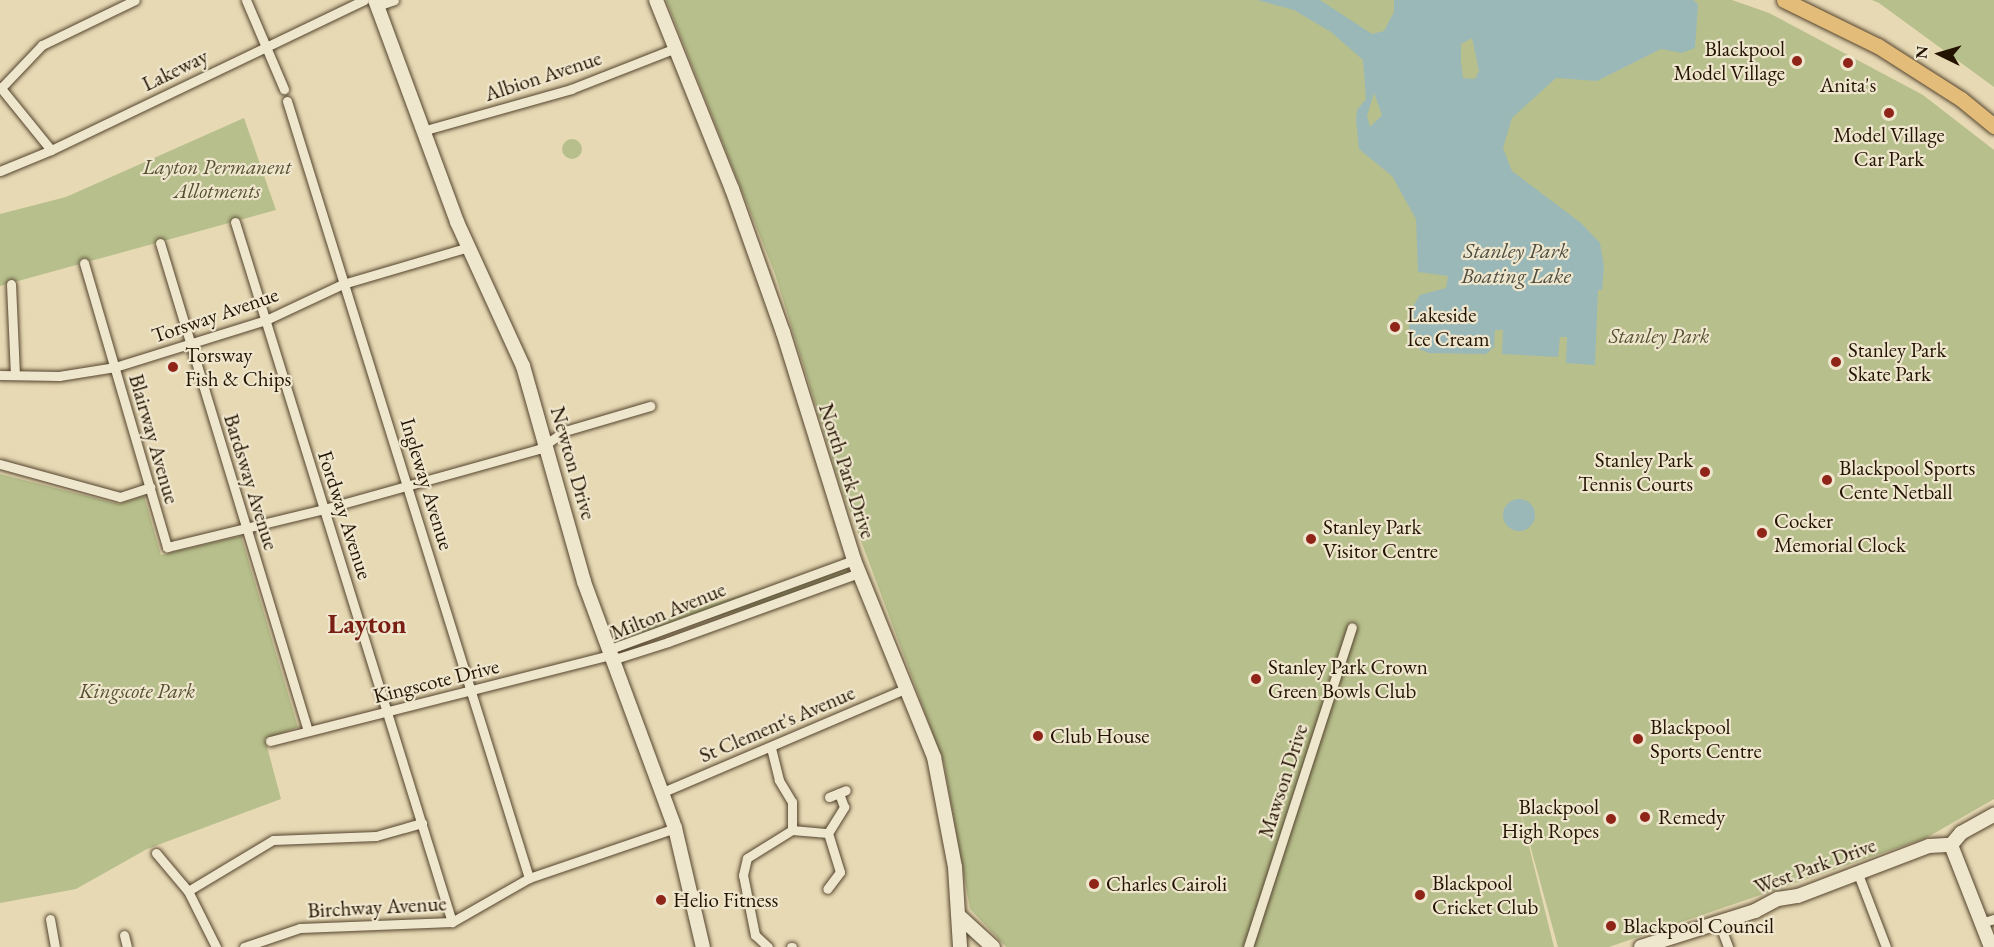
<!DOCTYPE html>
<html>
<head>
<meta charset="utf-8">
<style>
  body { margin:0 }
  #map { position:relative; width:1994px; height:947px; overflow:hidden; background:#e7d9b4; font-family:"EB Garamond",serif }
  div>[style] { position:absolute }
  .green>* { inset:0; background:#b7bf8c; transform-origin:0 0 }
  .round { border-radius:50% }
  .water>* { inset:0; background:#9bb8b8 }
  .roads { filter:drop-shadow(0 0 2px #54442d) drop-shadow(0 0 2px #54442d) }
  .street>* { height:9px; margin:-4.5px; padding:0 4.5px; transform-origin:4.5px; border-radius:4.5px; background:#efe6ce }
  .secondary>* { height:14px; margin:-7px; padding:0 7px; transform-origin:7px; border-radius:7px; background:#efe6ce }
  .primary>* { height:15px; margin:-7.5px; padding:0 7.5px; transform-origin:7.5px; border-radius:7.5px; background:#e4bc7a }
  .dots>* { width:16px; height:16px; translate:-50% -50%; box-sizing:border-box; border:3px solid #efe6ce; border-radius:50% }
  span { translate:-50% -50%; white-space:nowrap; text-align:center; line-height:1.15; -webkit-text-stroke:4.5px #efe6ce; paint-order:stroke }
  .poi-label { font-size:21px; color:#231300 }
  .right { translate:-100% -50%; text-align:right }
  .left { translate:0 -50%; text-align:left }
  .street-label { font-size:21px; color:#231300 }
  .park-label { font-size:21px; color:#574f31; font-style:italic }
  .water-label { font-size:22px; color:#4d4d40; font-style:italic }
  .district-label { font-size:27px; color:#7a1f14; font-weight:700 }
  .north { position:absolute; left:1910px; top:24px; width:60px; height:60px; -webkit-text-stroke:4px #efe6ce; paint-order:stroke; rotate:275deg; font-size:16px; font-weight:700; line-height:24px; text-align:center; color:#231300 }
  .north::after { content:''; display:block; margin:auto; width:21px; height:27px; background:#231300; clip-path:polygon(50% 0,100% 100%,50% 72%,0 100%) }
</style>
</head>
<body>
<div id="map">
  <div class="green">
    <i style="clip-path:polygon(666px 0,1732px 0,1769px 13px,1923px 95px,1994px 150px,1994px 799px,1926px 838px,1609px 947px,1558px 947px,1516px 794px,1554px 947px,1006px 947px,970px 909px,944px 763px,842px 490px,775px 274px)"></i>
    <i style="clip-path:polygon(1872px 0,1994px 0,1994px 87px,1879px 3px)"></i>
    <i style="clip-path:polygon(244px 118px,276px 210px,0 286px,0 214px,66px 197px)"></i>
    <i class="round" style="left:562px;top:139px;width:20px;height:20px"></i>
    <i style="clip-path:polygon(0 474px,119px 504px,144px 496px,161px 555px,241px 536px,298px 727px,265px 739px,281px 799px,147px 849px,76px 889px,0 903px)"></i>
    <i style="left:846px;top:563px;width:14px;height:242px;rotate:73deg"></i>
  </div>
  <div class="water">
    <i style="clip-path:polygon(evenodd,1257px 0,1320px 0,1372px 34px,1384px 31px,1394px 12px,1394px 0,1693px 0,1698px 4px,1695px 48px,1682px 53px,1661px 49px,1597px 81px,1556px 78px,1512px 118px,1503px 148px,1512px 171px,1581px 223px,1600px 243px,1604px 266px,1602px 290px,1598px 290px,1595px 365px,1566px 363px,1567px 337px,1560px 337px,1558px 357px,1502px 354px,1503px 330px,1495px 330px,1494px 347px,1486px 354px,1429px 353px,1419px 349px,1409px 333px,1409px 313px,1420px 295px,1446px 288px,1448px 276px,1418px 272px,1416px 219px,1392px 176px,1359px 149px,1356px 120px,1357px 110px,1366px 99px,1363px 60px,1331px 32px,1294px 10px,1257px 0,1472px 38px,1479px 71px,1475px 79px,1463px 78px,1461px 62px,1461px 44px,1472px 38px,1257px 0,1374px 93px,1382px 115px,1370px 127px,1367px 116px,1374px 93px)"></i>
    <i class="round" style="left:1503px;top:499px;width:32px;height:32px"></i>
  </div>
  <div class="roads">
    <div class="street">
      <i style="left:246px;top:0;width:97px;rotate:66.9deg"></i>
      <i style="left:377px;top:6px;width:18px;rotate:-19deg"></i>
      <i style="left:0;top:87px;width:81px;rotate:51deg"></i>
      <i style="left:2px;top:87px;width:58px;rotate:-46.4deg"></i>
      <i style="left:42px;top:45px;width:103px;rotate:-25.8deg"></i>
      <i style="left:287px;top:101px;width:814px;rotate:72.7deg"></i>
      <i style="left:422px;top:131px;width:155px;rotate:-15.7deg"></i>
      <i style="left:571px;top:89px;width:110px;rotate:-21.4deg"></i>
      <i style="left:0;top:171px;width:55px;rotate:-22.4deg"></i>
      <i style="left:51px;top:150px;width:347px;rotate:-25.6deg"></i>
      <i style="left:235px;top:222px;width:733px;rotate:72.78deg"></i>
      <i style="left:160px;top:243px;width:510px;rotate:73.13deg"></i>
      <i style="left:84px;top:263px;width:296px;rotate:73.7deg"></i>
      <i style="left:167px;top:547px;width:162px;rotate:-13.6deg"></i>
      <i style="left:324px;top:509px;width:223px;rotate:-15.6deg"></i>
      <i style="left:539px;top:449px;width:32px;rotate:-35deg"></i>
      <i style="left:565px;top:431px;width:89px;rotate:-16.4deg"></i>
      <i style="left:11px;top:284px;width:91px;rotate:87.5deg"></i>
      <i style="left:0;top:375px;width:59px;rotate:1deg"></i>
      <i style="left:59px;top:376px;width:57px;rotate:-9.1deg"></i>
      <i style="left:115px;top:367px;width:158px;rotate:-17.3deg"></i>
      <i style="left:266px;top:320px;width:85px;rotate:-25.1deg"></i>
      <i style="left:343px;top:284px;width:131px;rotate:-16.4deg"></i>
      <i style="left:0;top:464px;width:124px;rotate:15.4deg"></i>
      <i style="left:120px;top:497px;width:32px;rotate:-18deg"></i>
      <i style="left:609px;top:655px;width:9px;rotate:18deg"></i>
      <i style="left:618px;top:658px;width:52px;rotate:-17.7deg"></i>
      <i style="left:668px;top:642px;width:203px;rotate:-19.9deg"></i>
      <i style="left:609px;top:655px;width:8px;rotate:-60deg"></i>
      <i style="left:613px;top:648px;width:257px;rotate:-20.1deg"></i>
      <i style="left:270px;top:741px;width:350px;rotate:-14.2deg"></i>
      <i style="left:663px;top:792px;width:263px;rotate:-23.1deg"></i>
      <i style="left:829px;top:797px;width:18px;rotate:-22deg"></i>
      <i style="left:792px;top:830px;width:36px;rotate:5deg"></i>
      <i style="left:828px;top:833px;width:41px;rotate:72.9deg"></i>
      <i style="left:840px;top:872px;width:21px;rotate:127deg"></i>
      <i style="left:828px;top:833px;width:31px;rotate:-58deg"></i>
      <i style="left:844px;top:807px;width:15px;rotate:-110deg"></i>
      <i style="left:156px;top:853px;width:50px;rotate:49.9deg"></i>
      <i style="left:188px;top:891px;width:63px;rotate:63.4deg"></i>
      <i style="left:1858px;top:874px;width:78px;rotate:69deg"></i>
      <i style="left:188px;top:891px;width:99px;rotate:-31deg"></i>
      <i style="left:273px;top:840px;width:103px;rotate:-2.2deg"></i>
      <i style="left:376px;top:836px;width:48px;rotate:-15.8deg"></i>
      <i style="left:50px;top:919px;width:28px;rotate:80deg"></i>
      <i style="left:1719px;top:923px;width:26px;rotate:69deg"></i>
      <i style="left:1981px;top:923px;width:14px;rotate:-17deg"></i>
      <i style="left:124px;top:935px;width:12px;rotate:76deg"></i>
      <i style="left:244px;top:947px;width:59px;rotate:-18.7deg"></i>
      <i style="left:300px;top:928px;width:152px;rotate:-2.3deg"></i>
      <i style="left:452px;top:922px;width:89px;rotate:-29.7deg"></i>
      <i style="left:529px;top:878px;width:154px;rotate:-18.9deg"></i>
      <i style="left:768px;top:947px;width:18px;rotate:-137deg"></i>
      <i style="left:755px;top:935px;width:61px;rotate:-101.3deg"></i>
      <i style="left:743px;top:875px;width:17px;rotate:-77deg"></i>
      <i style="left:747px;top:858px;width:53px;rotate:-31.9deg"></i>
      <i style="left:792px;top:830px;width:28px;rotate:-90deg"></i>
      <i style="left:792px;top:802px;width:26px;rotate:-121deg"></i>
      <i style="left:779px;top:780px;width:34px;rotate:-104deg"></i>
      <i style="left:791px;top:947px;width:1px"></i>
      <i style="left:1248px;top:947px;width:336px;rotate:-72deg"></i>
    </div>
    <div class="secondary">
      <i style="left:375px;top:0;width:237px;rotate:69.7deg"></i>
      <i style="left:457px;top:222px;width:158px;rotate:65.4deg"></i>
      <i style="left:523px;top:366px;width:224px;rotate:74.2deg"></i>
      <i style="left:584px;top:582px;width:262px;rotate:69.7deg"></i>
      <i style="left:675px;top:828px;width:122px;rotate:76.8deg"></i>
      <i style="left:656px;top:0;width:204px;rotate:68.1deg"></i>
      <i style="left:732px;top:189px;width:152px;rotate:70.4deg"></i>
      <i style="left:783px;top:332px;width:239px;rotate:72.7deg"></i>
      <i style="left:854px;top:560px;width:213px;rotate:67.9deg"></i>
      <i style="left:934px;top:757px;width:112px;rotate:79.2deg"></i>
      <i style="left:955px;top:867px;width:80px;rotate:86.4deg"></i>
      <i style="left:1951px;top:845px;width:110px;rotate:68.6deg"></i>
      <i style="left:1951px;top:845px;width:16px;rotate:-50deg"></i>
      <i style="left:1961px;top:833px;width:38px;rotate:-29deg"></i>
      <i style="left:959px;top:916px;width:46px;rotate:42.4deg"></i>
      <i style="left:1641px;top:947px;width:120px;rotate:-17.5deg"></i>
      <i style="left:1755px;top:911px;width:26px;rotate:-28deg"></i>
      <i style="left:1778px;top:899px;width:20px;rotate:-9deg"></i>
      <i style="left:1798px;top:896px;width:140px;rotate:-20.9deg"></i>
      <i style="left:1929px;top:846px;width:22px;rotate:-3deg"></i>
    </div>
    <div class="primary">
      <i style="left:1784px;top:0;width:105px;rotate:26.1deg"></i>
      <i style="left:1878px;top:46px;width:98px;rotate:32.6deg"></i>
      <i style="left:1961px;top:99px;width:43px;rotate:39.3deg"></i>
    </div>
  </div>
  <div class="dots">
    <i style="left:1797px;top:61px;background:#8f2418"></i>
    <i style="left:1848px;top:63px;background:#8f2418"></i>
    <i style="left:1889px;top:113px;background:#8f2418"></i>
    <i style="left:1395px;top:327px;background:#8f2418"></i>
    <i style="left:1836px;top:362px;background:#8f2418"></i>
    <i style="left:173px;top:367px;background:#8f2418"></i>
    <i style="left:1705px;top:472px;background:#8f2418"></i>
    <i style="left:1827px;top:480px;background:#8f2418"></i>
    <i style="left:1762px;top:533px;background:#8f2418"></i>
    <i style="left:1311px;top:539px;background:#8f2418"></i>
    <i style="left:1256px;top:679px;background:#8f2418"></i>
    <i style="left:1038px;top:736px;background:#8f2418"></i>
    <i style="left:1638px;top:739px;background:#8f2418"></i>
    <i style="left:1645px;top:817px;background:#8f2418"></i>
    <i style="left:1611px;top:819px;background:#8f2418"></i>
    <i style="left:1094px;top:884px;background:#8f2418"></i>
    <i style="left:1420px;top:895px;background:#8f2418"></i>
    <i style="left:661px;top:900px;background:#8f2418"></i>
    <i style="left:1611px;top:926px;background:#8f2418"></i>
  </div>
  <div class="poi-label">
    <span class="right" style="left:1785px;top:61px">Blackpool<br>Model Village</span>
    <span style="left:1848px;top:85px">Anita's</span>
    <span style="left:1889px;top:147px">Model Village<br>Car Park</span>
    <span class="left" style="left:1407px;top:327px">Lakeside<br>Ice Cream</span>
    <span class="left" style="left:1848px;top:362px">Stanley Park<br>Skate Park</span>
    <span class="left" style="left:185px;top:367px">Torsway<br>Fish &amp; Chips</span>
    <span class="right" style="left:1693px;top:472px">Stanley Park<br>Tennis Courts</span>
    <span class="left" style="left:1839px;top:480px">Blackpool Sports<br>Cente Netball</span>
    <span class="left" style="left:1774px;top:533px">Cocker<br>Memorial Clock</span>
    <span class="left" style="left:1323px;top:539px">Stanley Park<br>Visitor Centre</span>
    <span class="left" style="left:1268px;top:679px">Stanley Park Crown<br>Green Bowls Club</span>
    <span class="left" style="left:1650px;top:739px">Blackpool<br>Sports Centre</span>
    <span class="left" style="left:1050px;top:736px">Club House</span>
    <span class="right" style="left:1599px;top:819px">Blackpool<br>High Ropes</span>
    <span class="left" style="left:1658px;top:817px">Remedy</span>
    <span class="left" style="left:1432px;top:895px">Blackpool<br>Cricket Club</span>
    <span class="left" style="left:1106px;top:884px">Charles Cairoli</span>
    <span class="left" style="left:673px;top:900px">Helio Fitness</span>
    <span class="left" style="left:1623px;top:926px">Blackpool Council</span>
  </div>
  <div class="street-label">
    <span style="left:175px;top:70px;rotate:-26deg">Lakeway</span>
    <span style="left:543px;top:76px;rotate:-18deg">Albion Avenue</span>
    <span style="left:215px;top:315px;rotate:-19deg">Torsway Avenue</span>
    <span style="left:154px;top:439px;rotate:74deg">Blairway Avenue</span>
    <span style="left:573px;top:463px;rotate:74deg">Newton Drive</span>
    <span style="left:847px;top:471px;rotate:72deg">North Park Drive</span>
    <span style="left:251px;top:482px;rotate:73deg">Bardsway Avenue</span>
    <span style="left:427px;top:484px;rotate:73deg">Ingleway Avenue</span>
    <span style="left:345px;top:515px;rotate:72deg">Fordway Avenue</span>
    <span style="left:668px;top:611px;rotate:-22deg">Milton Avenue</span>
    <span style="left:436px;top:681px;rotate:-14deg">Kingscote Drive</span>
    <span style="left:777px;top:724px;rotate:-23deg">St Clement's Avenue</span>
    <span style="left:1283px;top:781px;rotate:-72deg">Mawson Drive</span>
    <span style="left:1815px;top:866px;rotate:-20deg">West Park Drive</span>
    <span style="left:377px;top:907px;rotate:-3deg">Birchway Avenue</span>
  </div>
  <div class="park-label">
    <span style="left:217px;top:179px">Layton Permanent<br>Allotments</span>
    <span style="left:1659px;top:336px">Stanley Park</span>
    <span style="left:137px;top:691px">Kingscote Park</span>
  </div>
  <div class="water-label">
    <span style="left:1516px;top:263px">Stanley Park<br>Boating Lake</span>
  </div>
  <div class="district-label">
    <span style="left:367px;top:624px">Layton</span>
  </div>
  <div class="north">N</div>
</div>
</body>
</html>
